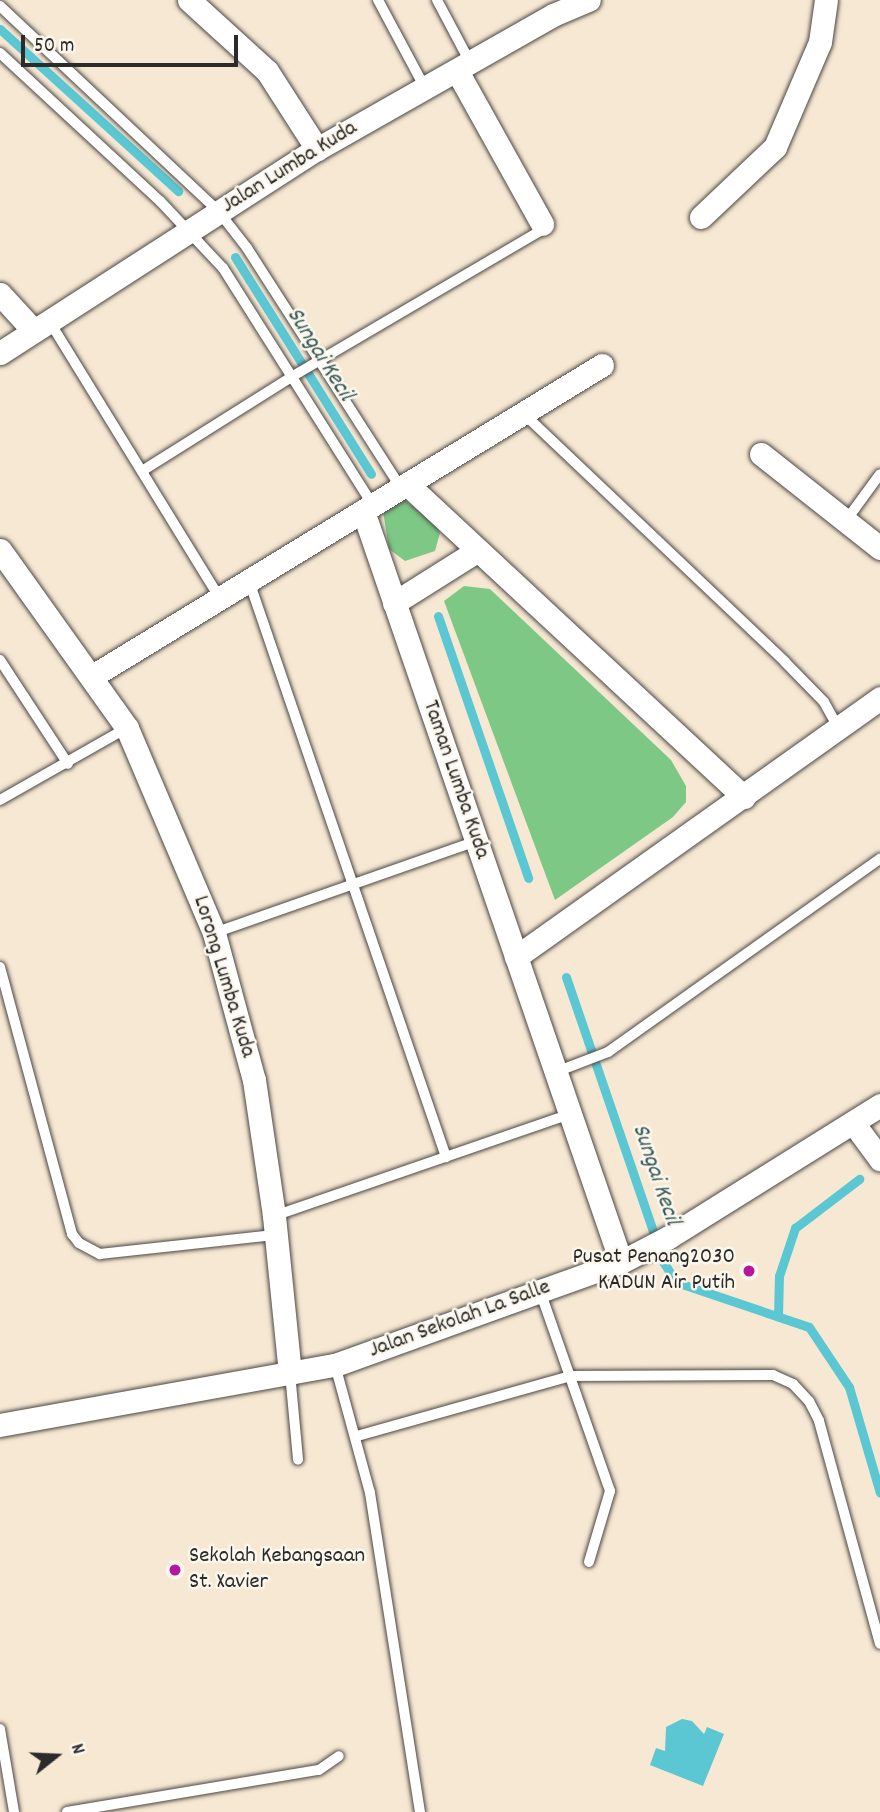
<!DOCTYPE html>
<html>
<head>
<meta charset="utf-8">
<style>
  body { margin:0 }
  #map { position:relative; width:880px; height:1812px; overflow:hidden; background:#f7e8d3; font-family:Dekko,sans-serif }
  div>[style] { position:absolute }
  .green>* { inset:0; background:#7dc885 }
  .water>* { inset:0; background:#5bc7d3 }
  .stream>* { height:9px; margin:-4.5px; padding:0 4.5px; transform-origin:4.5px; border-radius:4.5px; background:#5bc7d3 }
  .roads { filter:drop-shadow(0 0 2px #4a4744) drop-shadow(0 0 2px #4a4744) }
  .service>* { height:10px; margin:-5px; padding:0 5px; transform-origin:5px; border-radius:5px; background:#fff }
  .minor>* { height:23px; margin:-11.5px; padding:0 11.5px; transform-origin:11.5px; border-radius:11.5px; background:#fff }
  .dots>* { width:19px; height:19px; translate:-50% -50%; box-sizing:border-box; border:4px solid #fbf7ec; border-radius:50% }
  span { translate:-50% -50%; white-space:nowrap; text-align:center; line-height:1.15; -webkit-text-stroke:5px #fbf7ec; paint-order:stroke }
  .street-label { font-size:23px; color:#2b2b2b }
  .poi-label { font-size:23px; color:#2b2b2b }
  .right { translate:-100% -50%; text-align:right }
  .left { translate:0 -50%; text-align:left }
  .water-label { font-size:24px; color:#395a5d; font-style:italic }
  .north { position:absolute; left:21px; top:1721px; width:70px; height:70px; -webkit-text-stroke:5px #fbf7ec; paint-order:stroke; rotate:72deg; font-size:19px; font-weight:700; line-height:28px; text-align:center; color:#2b2b2b }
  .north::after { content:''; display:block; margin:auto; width:24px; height:32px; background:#2b2b2b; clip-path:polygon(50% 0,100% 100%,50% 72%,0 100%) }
  .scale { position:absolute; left:21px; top:35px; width:217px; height:32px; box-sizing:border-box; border:4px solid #2b2b2b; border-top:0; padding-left:9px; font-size:21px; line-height:24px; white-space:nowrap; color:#2b2b2b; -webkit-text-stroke:5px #fbf7ec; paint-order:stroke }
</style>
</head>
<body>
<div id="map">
  <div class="green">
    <i style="clip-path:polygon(396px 501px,406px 501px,435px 524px,440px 533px,435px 551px,405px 561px,389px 549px,383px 511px)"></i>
    <i style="clip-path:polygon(464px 586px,490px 589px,671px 760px,686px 786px,686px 802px,673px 817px,555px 900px,444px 601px)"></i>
  </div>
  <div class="water">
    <i style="clip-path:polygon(682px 1719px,692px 1721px,704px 1734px,707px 1727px,724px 1734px,703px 1786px,650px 1765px,656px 1748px,665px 1751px,666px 1727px)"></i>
  </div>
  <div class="stream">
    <i style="left:0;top:29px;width:241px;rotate:42.3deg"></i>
    <i style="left:235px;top:257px;width:256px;rotate:57.9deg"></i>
    <i style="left:438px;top:616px;width:277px;rotate:71deg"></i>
    <i style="left:566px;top:977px;width:302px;rotate:71.1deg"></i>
    <i style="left:664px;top:1263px;width:22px;rotate:58deg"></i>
    <i style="left:676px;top:1282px;width:140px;rotate:18.7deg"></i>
    <i style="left:809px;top:1327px;width:72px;rotate:56.3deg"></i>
    <i style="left:849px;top:1387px;width:110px;rotate:73.7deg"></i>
    <i style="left:778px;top:1316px;width:40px;rotate:-88.6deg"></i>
    <i style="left:779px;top:1276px;width:51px;rotate:-71.6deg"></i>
    <i style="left:795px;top:1228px;width:81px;rotate:-37.4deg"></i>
  </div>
  <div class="roads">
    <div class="service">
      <i style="left:378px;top:0;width:100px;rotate:61.9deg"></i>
      <i style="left:437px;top:0;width:70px;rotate:62deg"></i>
      <i style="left:0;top:6px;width:301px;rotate:43.2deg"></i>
      <i style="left:219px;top:212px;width:46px;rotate:52.1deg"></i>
      <i style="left:247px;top:248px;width:285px;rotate:57.3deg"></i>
      <i style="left:0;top:53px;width:218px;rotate:42.8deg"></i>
      <i style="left:160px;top:201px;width:92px;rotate:46.8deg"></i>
      <i style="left:223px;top:268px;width:280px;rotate:57.7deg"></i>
      <i style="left:48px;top:319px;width:329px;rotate:58.4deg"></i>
      <i style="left:523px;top:413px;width:361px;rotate:43.5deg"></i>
      <i style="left:785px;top:662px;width:56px;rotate:45.7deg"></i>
      <i style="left:824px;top:702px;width:31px;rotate:61deg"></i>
      <i style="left:142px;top:471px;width:178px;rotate:-32.2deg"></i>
      <i style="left:293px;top:376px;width:284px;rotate:-30.4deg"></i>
      <i style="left:538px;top:232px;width:9px;rotate:-63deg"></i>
      <i style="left:845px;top:522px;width:59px;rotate:-53.9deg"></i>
      <i style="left:249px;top:581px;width:609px;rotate:71.12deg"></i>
      <i style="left:0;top:660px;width:124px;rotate:56.8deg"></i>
      <i style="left:0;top:800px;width:146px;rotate:-29.6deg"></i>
      <i style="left:214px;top:933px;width:278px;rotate:-19.3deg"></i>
      <i style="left:0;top:967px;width:277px;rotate:74.9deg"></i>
      <i style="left:72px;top:1234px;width:11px;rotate:52deg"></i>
      <i style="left:79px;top:1243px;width:24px;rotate:28deg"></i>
      <i style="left:100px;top:1254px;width:177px;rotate:-6.2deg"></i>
      <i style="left:556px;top:1072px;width:56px;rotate:-21deg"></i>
      <i style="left:608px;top:1052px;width:334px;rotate:-35.4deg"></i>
      <i style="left:274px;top:1216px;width:314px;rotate:-19deg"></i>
      <i style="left:540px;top:1291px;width:212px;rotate:70.7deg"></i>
      <i style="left:610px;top:1491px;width:74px;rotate:106.5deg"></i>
      <i style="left:335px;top:1365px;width:133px;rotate:74.7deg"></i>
      <i style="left:370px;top:1493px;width:323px;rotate:81.1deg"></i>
      <i style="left:290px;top:1373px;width:87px;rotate:84.7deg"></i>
      <i style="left:357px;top:1436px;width:222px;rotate:-15.7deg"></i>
      <i style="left:571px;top:1376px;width:202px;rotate:-0.3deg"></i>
      <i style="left:773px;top:1375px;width:22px;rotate:24deg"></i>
      <i style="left:793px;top:1384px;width:23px;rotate:47deg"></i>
      <i style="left:809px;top:1401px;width:22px;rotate:63deg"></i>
      <i style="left:819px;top:1421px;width:231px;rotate:74.7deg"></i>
      <i style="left:0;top:1729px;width:84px;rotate:80.4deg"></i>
      <i style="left:67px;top:1812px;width:255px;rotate:-9.5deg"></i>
      <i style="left:319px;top:1770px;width:24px;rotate:-35deg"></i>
    </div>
    <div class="minor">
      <i style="left:189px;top:0;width:105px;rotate:42.3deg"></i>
      <i style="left:267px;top:71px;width:93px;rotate:57.3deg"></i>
      <i style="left:457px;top:71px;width:175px;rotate:60.9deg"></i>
      <i style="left:701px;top:217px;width:102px;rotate:-43.4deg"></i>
      <i style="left:775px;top:147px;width:114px;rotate:-66.8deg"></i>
      <i style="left:820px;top:42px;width:42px;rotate:-81.9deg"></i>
      <i style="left:0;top:294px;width:49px;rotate:47.5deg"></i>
      <i style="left:0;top:353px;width:377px;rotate:-32.8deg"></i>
      <i style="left:317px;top:149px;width:271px;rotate:-29.6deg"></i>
      <i style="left:553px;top:15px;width:39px;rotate:-23deg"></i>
      <i style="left:761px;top:454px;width:152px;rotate:38.3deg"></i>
      <i style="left:407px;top:484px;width:460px;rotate:42.9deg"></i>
      <i style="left:363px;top:511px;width:794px;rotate:71.04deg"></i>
      <i style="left:0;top:550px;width:219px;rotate:54.5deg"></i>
      <i style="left:127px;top:728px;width:223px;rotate:67deg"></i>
      <i style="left:214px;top:933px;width:152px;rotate:74.8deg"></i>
      <i style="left:254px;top:1080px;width:137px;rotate:81.6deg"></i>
      <i style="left:274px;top:1216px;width:158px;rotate:84.2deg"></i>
      <i style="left:394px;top:603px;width:99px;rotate:-32.2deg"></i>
      <i style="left:94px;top:675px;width:595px;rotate:-31.39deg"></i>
      <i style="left:516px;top:957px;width:447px;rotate:-35.4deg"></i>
      <i style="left:854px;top:1124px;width:44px;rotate:53.4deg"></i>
      <i style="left:0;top:1425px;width:340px;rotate:-10.2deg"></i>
      <i style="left:335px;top:1365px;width:218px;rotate:-19.8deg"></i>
      <i style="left:540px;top:1291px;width:86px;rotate:-19.7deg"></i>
      <i style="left:621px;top:1262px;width:54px;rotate:-27.5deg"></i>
      <i style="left:669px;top:1237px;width:249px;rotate:-32deg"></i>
    </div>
  </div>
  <div class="dots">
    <i style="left:749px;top:1271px;background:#b5179e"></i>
    <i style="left:175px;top:1570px;background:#b5179e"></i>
  </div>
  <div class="street-label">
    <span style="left:290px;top:168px;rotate:-32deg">Jalan Lumba Kuda</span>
    <span style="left:455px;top:780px;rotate:71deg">Taman Lumba Kuda</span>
    <span style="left:223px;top:977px;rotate:73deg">Lorong Lumba Kuda</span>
    <span style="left:460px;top:1320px;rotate:-20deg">Jalan Sekolah La Salle</span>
  </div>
  <div class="poi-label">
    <span class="right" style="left:735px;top:1271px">Pusat Penang2030<br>KADUN Air Putih</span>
    <span class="left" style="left:189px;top:1570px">Sekolah Kebangsaan<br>St. Xavier</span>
  </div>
  <div class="water-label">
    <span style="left:319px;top:355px;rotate:58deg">Sungai Kecil</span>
    <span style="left:655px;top:1175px;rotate:71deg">Sungai Kecil</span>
  </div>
  <div class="north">N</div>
  <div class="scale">50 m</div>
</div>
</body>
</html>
